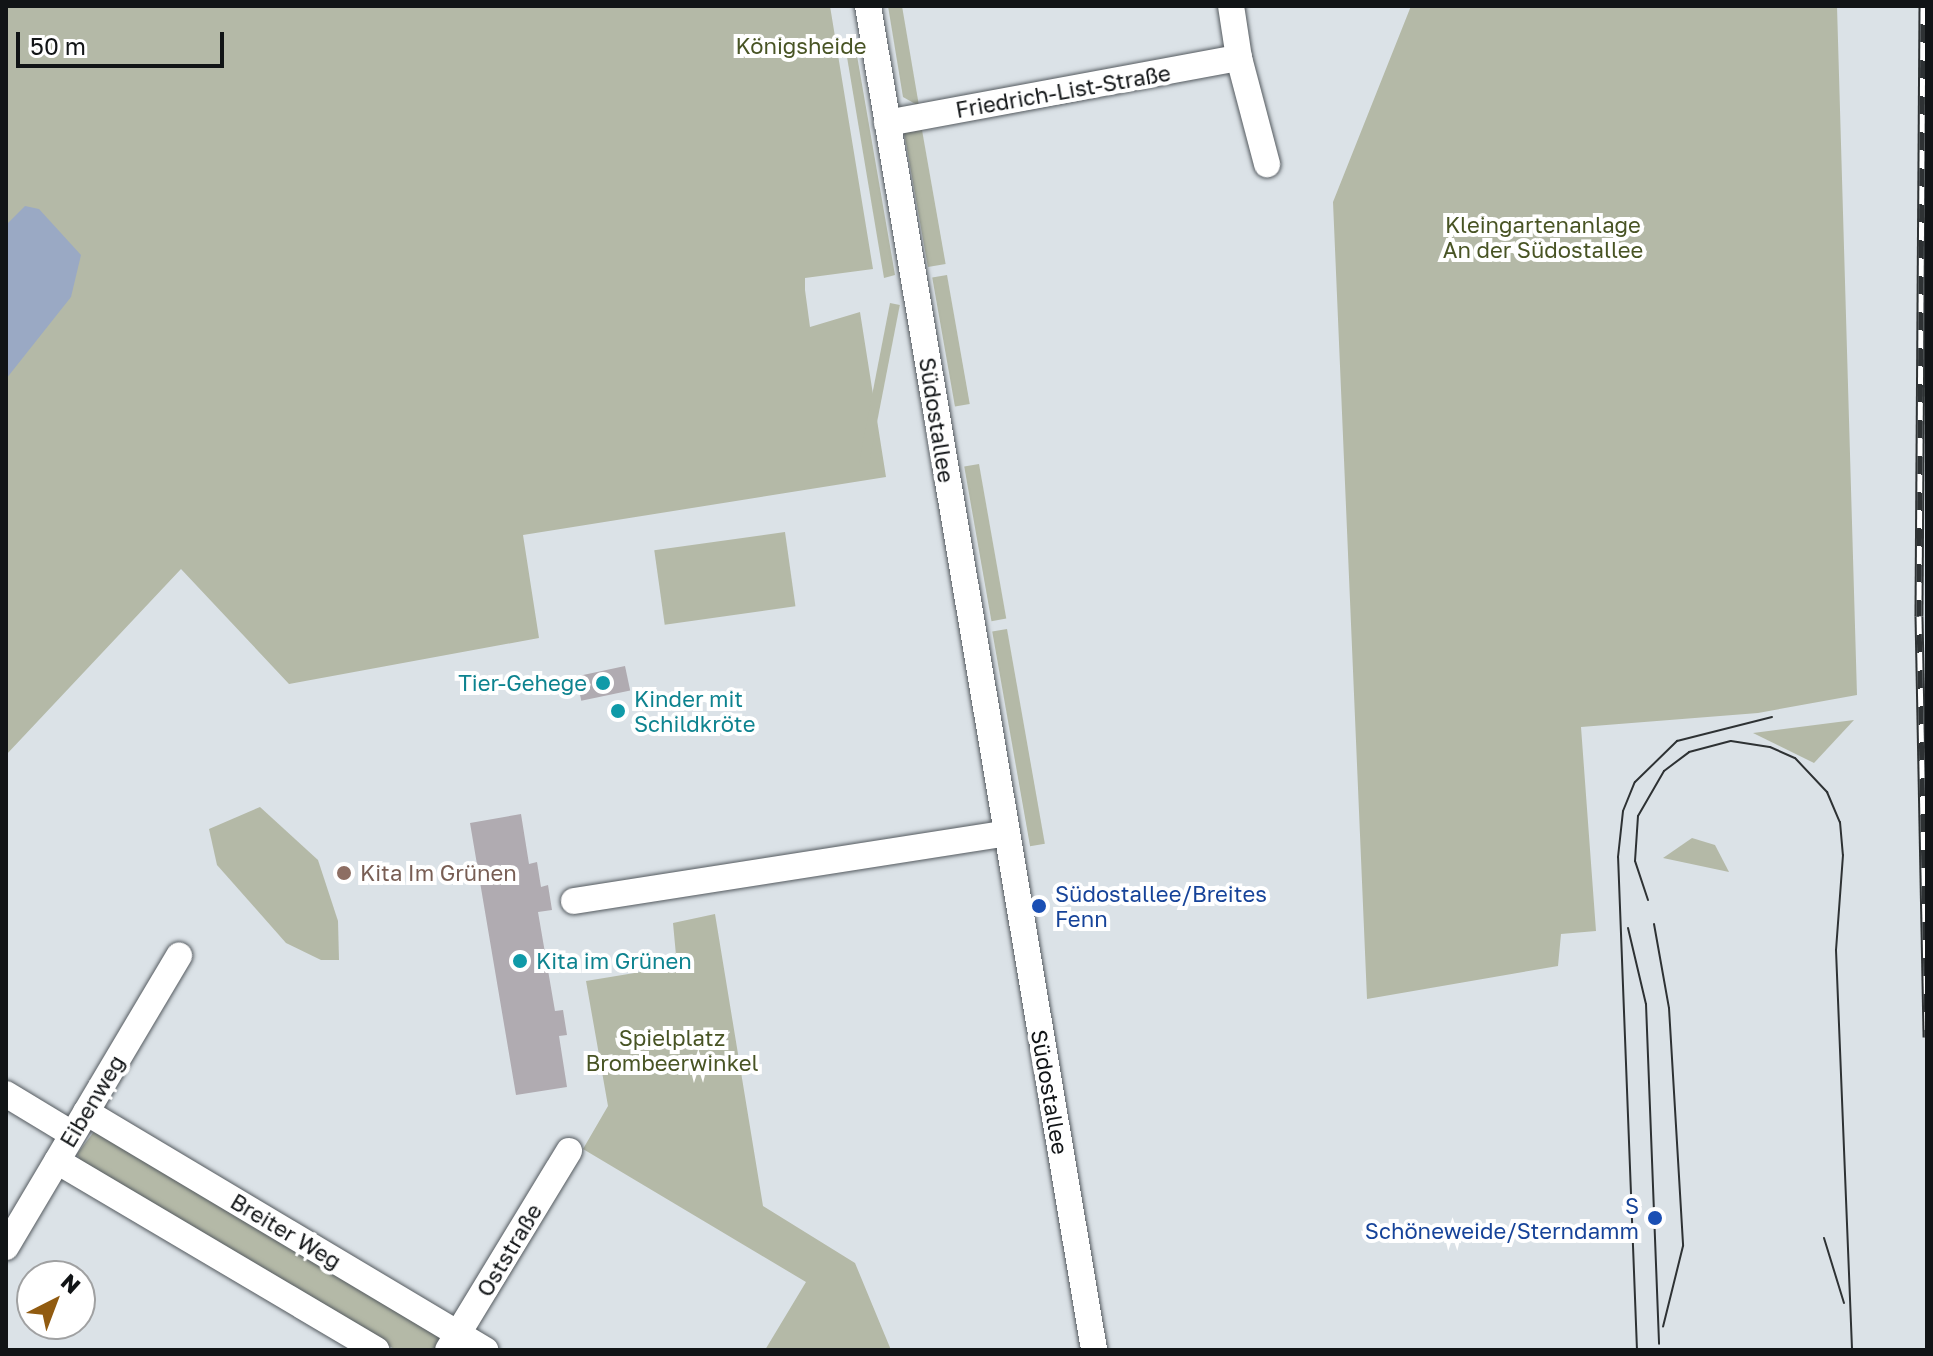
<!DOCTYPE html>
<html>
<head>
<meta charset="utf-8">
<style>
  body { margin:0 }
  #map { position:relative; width:1933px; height:1356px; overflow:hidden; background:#dbe2e7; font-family:"Golos Text",sans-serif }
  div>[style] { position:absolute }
  .green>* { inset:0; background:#b4b9a7; transform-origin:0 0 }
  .water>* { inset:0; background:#9aa9c4 }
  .building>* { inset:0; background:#b0abb1; transform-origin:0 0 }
  .roads { filter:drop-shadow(0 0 2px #545a5f) drop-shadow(0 0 2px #545a5f) }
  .minor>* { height:26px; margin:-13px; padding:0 13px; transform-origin:13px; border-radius:13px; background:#fff }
  .tram>* { height:2px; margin:-1px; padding:0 1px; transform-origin:1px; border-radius:1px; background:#2e3234 }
  .rail>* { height:9px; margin-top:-4.5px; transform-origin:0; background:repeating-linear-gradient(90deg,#fff 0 18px,#2e3234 0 36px); box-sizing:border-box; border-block:2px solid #2e3234 }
  .dots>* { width:22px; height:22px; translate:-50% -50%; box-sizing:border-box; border:4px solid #fff; border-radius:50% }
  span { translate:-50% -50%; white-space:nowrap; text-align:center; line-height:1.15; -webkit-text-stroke:8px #fff; paint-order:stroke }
  .park-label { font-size:22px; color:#485424 }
  .street-label { font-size:22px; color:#111416 }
  .culture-label { font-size:22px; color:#0d838f }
  .right { translate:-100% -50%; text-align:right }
  .left { translate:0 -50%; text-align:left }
  .education-label { font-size:22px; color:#785e54 }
  .transit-label { font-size:22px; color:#164399 }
  .frame { position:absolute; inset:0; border:8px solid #111416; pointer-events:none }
  .north { position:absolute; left:16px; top:1260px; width:80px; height:80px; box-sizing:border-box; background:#fff; border:2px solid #a0a1a2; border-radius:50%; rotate:42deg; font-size:22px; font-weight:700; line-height:32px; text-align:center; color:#111416 }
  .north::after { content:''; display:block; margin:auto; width:28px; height:36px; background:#915b10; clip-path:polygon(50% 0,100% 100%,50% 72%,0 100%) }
  .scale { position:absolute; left:16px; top:32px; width:208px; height:36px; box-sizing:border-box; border:4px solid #111416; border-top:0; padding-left:10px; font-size:24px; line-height:28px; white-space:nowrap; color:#111416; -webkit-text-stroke:6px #fff; paint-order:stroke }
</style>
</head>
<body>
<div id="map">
  <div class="green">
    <i style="clip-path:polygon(6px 6px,830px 6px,873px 269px,805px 278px,805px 290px,810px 327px,860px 312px,886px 477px,523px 535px,539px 638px,289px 684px,181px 569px,6px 755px)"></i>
    <i style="clip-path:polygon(888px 6px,902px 6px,919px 106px,903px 97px)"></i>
    <i style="clip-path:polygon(1411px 6px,1837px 6px,1857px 695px,1758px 713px,1581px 727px,1596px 931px,1561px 934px,1558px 966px,1367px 999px,1333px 202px)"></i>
    <i style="clip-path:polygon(855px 44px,895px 275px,884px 278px,846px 51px)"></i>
    <i style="left:922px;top:130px;width:136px;height:18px;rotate:80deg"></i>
    <i style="left:947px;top:275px;width:131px;height:15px;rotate:80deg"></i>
    <i style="left:890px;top:303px;width:10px;height:162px;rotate:11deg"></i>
    <i style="left:979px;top:464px;width:157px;height:15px;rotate:80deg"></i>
    <i style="left:785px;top:532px;width:75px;height:132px;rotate:82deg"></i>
    <i style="left:1007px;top:629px;width:218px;height:15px;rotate:80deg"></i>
    <i style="clip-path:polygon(1854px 720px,1814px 763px,1753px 733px)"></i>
    <i style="clip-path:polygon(260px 807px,318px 860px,338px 921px,339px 960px,321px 960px,286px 943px,217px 865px,209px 829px)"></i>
    <i style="clip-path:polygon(1692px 838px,1715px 845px,1729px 872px,1663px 858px)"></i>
    <i style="clip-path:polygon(715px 914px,763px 1206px,855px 1263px,891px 1350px,765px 1350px,806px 1282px,583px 1149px,608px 1106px,586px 981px,677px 966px,673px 923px)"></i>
    <i style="clip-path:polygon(96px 1129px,442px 1339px,435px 1350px,396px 1350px,81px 1162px,77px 1154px)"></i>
  </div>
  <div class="water">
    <i style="clip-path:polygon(25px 206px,39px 209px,81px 255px,71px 297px,6px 379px,6px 225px)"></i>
  </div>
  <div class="building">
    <i style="left:625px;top:666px;width:25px;height:50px;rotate:78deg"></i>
    <i style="clip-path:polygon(521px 814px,529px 864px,537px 862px,541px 887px,548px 885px,552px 910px,538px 912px,555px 1011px,563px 1010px,567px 1035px,559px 1036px,567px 1087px,516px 1095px,470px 823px)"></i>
  </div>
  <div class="roads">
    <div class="minor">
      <i style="left:868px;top:6px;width:1363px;rotate:80.45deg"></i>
      <i style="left:1239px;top:58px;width:110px;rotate:75.2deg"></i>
      <i style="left:887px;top:123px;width:358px;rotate:-10.5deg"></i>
      <i style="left:1239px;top:58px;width:53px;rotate:-98.7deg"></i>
      <i style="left:574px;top:901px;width:438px;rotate:-8.9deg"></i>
      <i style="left:6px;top:1094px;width:77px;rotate:31.2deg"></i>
      <i style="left:86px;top:1112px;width:465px;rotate:30.8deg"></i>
      <i style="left:57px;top:1161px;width:371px;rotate:30.6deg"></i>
      <i style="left:6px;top:1247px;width:339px;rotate:-59.3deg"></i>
      <i style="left:448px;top:1350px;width:233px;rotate:-58.7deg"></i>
    </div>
  </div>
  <div class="tram">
    <i style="left:1648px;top:900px;width:41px;rotate:-108.4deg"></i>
    <i style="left:1635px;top:861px;width:45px;rotate:-86.2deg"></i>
    <i style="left:1638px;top:816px;width:52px;rotate:-60deg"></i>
    <i style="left:1664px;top:771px;width:31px;rotate:-37deg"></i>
    <i style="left:1689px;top:752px;width:43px;rotate:-14.7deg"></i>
    <i style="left:1731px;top:741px;width:39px;rotate:9deg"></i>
    <i style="left:1770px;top:747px;width:27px;rotate:24deg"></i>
    <i style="left:1795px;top:758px;width:47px;rotate:46.7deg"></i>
    <i style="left:1827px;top:792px;width:33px;rotate:67deg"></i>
    <i style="left:1840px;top:822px;width:33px;rotate:85deg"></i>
    <i style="left:1843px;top:855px;width:95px;rotate:94.2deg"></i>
    <i style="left:1836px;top:950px;width:400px;rotate:87.7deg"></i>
    <i style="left:1654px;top:924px;width:85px;rotate:79.9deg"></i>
    <i style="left:1669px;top:1008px;width:238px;rotate:86.6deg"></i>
    <i style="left:1683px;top:1246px;width:83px;rotate:103.9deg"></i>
    <i style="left:1628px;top:928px;width:78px;rotate:76.7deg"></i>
    <i style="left:1646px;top:1004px;width:340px;rotate:87.8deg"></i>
    <i style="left:1824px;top:1238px;width:68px;rotate:72.9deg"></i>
    <i style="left:1637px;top:1350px;width:493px;rotate:-92.2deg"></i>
    <i style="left:1618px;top:857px;width:46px;rotate:-83.8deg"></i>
    <i style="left:1623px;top:811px;width:31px;rotate:-68deg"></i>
    <i style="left:1635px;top:782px;width:59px;rotate:-44.3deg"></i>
    <i style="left:1677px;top:741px;width:98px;rotate:-14.2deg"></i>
  </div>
  <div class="rail">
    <i style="left:1923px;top:6px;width:610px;rotate:90.38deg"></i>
    <i style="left:1919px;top:616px;width:421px;rotate:88.9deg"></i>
  </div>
  <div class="dots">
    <i style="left:603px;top:683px;background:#0f9aa8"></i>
    <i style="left:618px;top:711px;background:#0f9aa8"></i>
    <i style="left:344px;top:873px;background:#8d6e63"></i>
    <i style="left:1039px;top:906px;background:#1a4fb4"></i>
    <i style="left:520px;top:961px;background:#0f9aa8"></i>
    <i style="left:1655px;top:1218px;background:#1a4fb4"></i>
  </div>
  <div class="park-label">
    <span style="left:801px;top:46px">Königsheide</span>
    <span style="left:1543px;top:237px">Kleingartenanlage<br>An der Südostallee</span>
    <span style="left:672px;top:1050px">Spielplatz<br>Brombeerwinkel</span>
  </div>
  <div class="street-label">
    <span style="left:1063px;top:91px;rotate:-10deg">Friedrich-List-Straße</span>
    <span style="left:937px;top:420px;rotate:81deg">Südostallee</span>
    <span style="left:1050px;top:1092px;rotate:80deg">Südostallee</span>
    <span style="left:92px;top:1101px;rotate:-59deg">Eibenweg</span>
    <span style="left:286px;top:1231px;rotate:31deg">Breiter Weg</span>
    <span style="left:509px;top:1250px;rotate:-59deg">Oststraße</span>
  </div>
  <div class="culture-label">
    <span class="right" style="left:587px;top:683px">Tier-Gehege</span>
    <span class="left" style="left:634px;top:711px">Kinder mit<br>Schildkröte</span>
    <span class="left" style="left:536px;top:961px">Kita im Grünen</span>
  </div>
  <div class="education-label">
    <span class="left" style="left:360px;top:873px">Kita Im Grünen</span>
  </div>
  <div class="transit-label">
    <span class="left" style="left:1055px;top:906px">Südostallee/Breites<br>Fenn</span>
    <span class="right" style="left:1639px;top:1218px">S<br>Schöneweide/Sterndamm</span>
  </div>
  <div class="frame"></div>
  <div class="north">N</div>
  <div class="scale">50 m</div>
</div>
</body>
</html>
